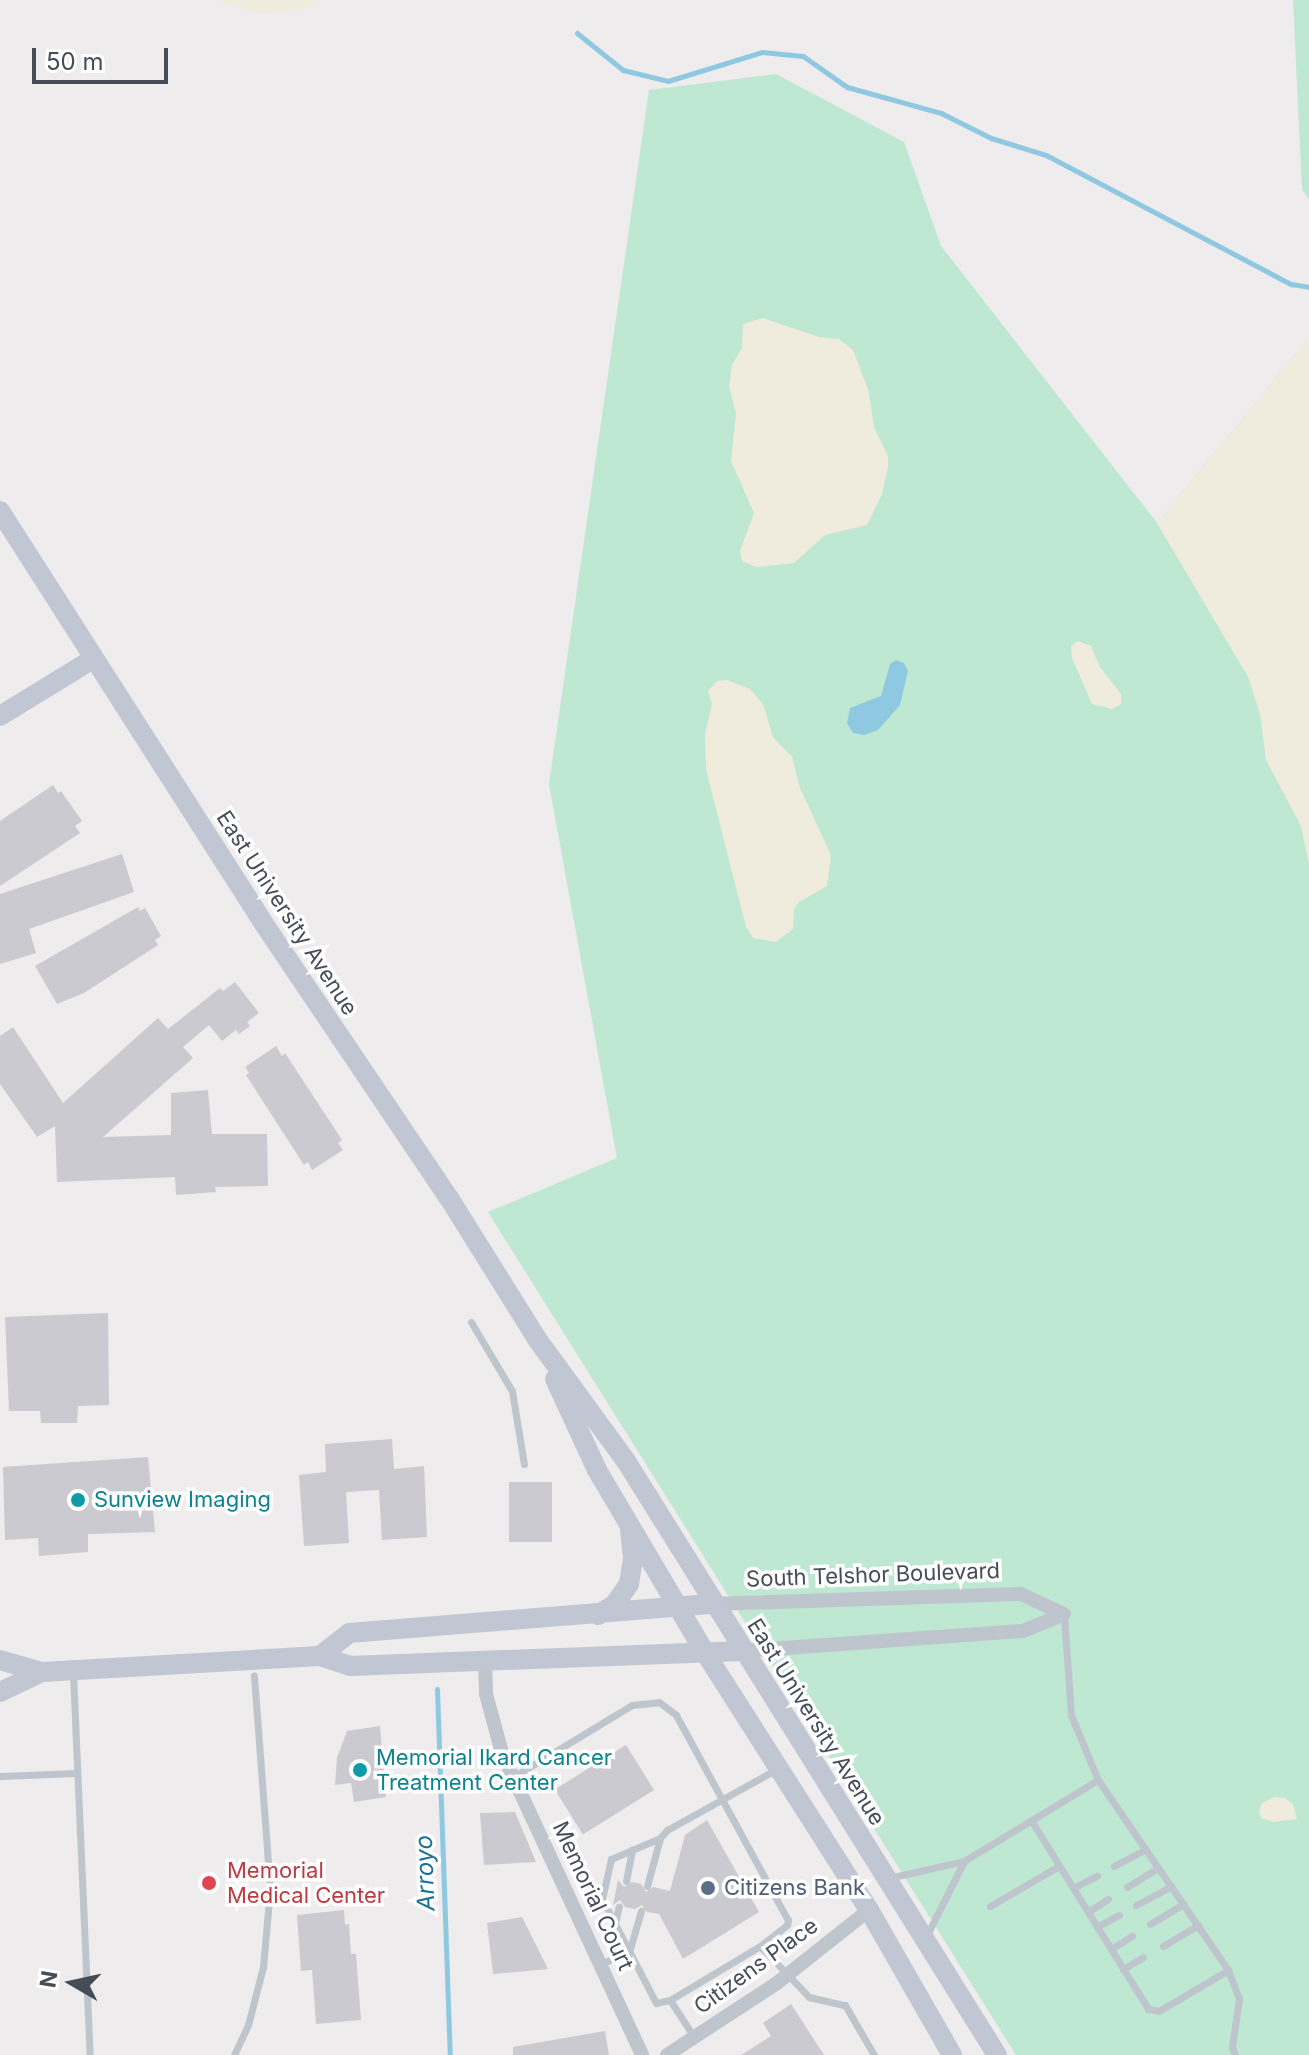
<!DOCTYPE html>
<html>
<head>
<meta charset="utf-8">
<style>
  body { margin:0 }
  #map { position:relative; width:1309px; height:2055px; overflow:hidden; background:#eeecec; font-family:Inter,sans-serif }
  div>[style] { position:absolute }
  .green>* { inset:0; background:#bee8d2 }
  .sand>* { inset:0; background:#efebdd }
  .water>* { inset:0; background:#8fc8e1 }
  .stream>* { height:5px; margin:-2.5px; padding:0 2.5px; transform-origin:2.5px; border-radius:2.5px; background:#8fc8e1 }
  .building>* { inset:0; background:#cacad0; transform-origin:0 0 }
  .lane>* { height:7px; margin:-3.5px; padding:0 3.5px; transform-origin:3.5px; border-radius:3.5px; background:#bec5cd }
  .street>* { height:14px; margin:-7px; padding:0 7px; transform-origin:7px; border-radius:7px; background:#bec5cd }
  .secondary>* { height:20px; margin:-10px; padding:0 10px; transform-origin:10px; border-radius:10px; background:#c0c7d3 }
  .dots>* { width:22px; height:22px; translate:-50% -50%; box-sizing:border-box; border:4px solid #fff; border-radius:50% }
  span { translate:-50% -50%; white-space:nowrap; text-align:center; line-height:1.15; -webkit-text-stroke:7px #fff; paint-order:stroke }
  .street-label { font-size:22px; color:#464d57 }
  .culture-label { font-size:22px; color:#0d838f }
  .left { translate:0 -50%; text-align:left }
  .health-label { font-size:22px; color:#be3a42 }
  .service-label { font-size:22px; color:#4e5e75 }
  .water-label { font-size:24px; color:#1b7095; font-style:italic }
  .north { position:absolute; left:32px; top:1943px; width:80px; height:80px; -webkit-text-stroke:6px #fff; paint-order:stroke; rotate:279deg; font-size:22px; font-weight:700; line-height:32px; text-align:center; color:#464d57 }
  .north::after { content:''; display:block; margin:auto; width:28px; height:36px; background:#464d57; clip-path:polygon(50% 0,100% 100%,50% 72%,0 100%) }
  .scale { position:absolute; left:32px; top:48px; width:136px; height:36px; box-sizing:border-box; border:4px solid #464d57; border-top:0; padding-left:10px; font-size:24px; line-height:28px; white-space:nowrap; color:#464d57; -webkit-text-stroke:6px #fff; paint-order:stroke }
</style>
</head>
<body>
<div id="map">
  <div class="green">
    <i style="clip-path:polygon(1293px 0,1309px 0,1309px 200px,1302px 189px)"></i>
    <i style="clip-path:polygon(776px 74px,904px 142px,941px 246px,1157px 523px,1309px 338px,1309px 2055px,1016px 2055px,488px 1212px,617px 1158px,549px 784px,649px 90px)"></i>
  </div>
  <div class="sand">
    <i style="clip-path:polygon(214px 0,316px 0,308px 8px,260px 14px)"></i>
    <i style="clip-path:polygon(763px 318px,819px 337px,839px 339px,853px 350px,869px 392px,874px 427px,888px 456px,888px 467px,882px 494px,867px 525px,825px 535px,794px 563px,757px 567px,742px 561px,740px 551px,754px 513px,731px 461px,736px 414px,729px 386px,732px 365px,742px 348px,743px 324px)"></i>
    <i style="clip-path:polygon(1309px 338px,1309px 865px,1301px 826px,1266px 760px,1260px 714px,1248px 677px,1157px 523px)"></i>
    <i style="clip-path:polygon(1078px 641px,1091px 646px,1100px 667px,1121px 694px,1121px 704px,1112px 709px,1092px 704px,1072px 658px,1071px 646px)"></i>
    <i style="clip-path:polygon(727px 680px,750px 689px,763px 704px,773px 737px,792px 757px,800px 788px,831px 855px,827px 886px,799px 902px,794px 909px,793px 929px,776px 942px,753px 938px,746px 927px,706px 769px,705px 734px,712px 704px,708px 691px,717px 681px)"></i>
    <i style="clip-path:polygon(1274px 1797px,1285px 1798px,1293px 1804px,1297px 1819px,1273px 1822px,1261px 1818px,1259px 1811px,1262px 1803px)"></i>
  </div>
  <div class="water">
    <i style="clip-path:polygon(896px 660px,904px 663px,908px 671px,900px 705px,878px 730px,864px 735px,853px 733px,847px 723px,850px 708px,881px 696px,890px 664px)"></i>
  </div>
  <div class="stream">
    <i style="left:577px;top:33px;width:59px;rotate:38.8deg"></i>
    <i style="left:623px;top:70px;width:46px;rotate:13.7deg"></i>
    <i style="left:668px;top:81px;width:98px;rotate:-17.1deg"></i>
    <i style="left:762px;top:52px;width:41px;rotate:5.6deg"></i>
    <i style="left:803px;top:56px;width:54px;rotate:35.2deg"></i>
    <i style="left:847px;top:87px;width:98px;rotate:15.5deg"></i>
    <i style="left:941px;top:113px;width:56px;rotate:26.6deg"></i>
    <i style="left:991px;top:138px;width:58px;rotate:17.2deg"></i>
    <i style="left:1046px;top:155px;width:277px;rotate:27.8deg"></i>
    <i style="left:1291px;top:284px;width:18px;rotate:9deg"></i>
    <i style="left:437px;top:1689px;width:366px;rotate:88deg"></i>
  </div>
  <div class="building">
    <i style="clip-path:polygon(53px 785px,58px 793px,61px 791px,82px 821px,75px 826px,80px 833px,0 886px,0 821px)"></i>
    <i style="clip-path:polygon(122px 854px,134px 892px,29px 929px,36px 953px,0 964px,0 894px)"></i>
    <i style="clip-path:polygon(138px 907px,140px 911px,145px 908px,161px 936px,155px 940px,158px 945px,84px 993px,57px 1004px,35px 966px)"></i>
    <i style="clip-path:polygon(235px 982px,259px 1013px,247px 1022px,250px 1026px,239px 1034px,236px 1030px,222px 1041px,209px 1025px,183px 1047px,193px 1058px,103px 1137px,171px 1135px,171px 1093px,208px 1090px,212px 1134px,267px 1134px,268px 1186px,215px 1187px,216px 1192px,176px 1195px,175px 1177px,57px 1182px,55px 1126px,37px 1137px,0 1084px,0 1036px,13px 1027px,63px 1103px,158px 1018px,168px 1029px,220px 988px,223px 991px)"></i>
    <i style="clip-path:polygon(276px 1046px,282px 1056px,285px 1053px,342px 1140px,338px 1143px,343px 1150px,312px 1170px,308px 1162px,304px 1165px,246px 1075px,249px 1073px,245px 1067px)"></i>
    <i style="clip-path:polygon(108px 1313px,109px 1405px,78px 1406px,77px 1423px,41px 1423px,40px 1411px,9px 1411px,5px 1317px)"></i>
    <i style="clip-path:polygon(392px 1439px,394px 1469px,424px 1466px,427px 1537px,382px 1540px,379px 1490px,346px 1492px,349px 1543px,304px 1546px,299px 1475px,326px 1472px,325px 1444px)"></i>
    <i style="clip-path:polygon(148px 1457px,155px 1532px,88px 1534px,88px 1552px,39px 1556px,38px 1538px,5px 1540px,3px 1467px)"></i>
    <i style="left:552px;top:1482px;width:60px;height:43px;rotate:90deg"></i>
    <i style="clip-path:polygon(380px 1726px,386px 1797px,354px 1802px,351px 1783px,335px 1785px,337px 1758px,347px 1731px)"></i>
    <i style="left:626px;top:1745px;width:53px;height:84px;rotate:58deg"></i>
    <i style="clip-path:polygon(515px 1812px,536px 1862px,484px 1865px,480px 1813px)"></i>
    <i style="clip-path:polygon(707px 1820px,759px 1912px,683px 1959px,659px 1914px,647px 1912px,642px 1905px,635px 1909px,625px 1907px,620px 1900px,613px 1905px,618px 1880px,624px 1887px,632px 1882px,641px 1884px,646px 1892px,653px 1887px,670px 1891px,685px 1835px)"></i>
    <i style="clip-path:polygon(344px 1910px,345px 1925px,349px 1924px,351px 1954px,356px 1954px,361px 2020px,316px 2024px,312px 1970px,301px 1971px,297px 1915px)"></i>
    <i style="clip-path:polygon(522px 1917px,548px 1969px,493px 1974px,487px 1923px)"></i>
    <i style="clip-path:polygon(791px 2004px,824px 2055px,741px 2055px,771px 2036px,763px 2023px)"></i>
    <i style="clip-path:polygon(605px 2031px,609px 2055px,513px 2055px,513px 2047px)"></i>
  </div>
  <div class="lane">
    <i style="left:471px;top:1322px;width:80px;rotate:59.3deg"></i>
    <i style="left:512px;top:1391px;width:74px;rotate:80.7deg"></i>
    <i style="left:73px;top:1673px;width:382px;rotate:87.5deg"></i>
    <i style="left:0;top:1776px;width:77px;rotate:-2.2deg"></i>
    <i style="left:513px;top:1777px;width:139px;rotate:-31.2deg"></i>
    <i style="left:632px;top:1705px;width:27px;rotate:-6deg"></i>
    <i style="left:659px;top:1702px;width:21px;rotate:37deg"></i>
    <i style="left:676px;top:1715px;width:234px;rotate:61.4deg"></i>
    <i style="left:788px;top:1920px;width:5px;rotate:101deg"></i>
    <i style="left:787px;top:1925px;width:34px;rotate:142deg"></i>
    <i style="left:760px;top:1946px;width:105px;rotate:149deg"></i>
    <i style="left:670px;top:2000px;width:14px;rotate:168deg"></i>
    <i style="left:656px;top:2003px;width:117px;rotate:-117.4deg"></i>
    <i style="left:602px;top:1899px;width:41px;rotate:-77.3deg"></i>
    <i style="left:611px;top:1859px;width:53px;rotate:-23.2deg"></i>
    <i style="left:1098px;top:1780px;width:230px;rotate:55.6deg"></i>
    <i style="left:1031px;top:1820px;width:222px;rotate:58.2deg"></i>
    <i style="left:1148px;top:2009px;width:11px;rotate:10deg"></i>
    <i style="left:1159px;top:2011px;width:80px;rotate:-30.7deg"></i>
    <i style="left:1228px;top:1970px;width:31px;rotate:69deg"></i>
    <i style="left:1239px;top:1999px;width:49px;rotate:98.3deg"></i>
    <i style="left:1232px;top:2047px;width:9px;rotate:69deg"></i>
    <i style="left:964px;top:1861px;width:157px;rotate:-31.2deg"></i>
    <i style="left:1098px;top:1780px;width:70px;rotate:-112.6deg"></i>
    <i style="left:1071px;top:1715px;width:101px;rotate:-94deg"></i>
    <i style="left:1114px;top:1866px;width:36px;rotate:-28deg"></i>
    <i style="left:889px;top:1878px;width:77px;rotate:-12.8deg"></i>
    <i style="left:964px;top:1861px;width:83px;rotate:116.6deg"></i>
    <i style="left:626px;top:1881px;width:32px;rotate:-79deg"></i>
    <i style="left:647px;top:1886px;width:50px;rotate:-74.8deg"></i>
    <i style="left:660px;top:1838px;width:11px;rotate:-49deg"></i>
    <i style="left:667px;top:1830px;width:126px;rotate:-29deg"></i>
    <i style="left:1127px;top:1887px;width:36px;rotate:-32deg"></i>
    <i style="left:1073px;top:1888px;width:27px;rotate:-27deg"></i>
    <i style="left:1136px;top:1905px;width:40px;rotate:-28deg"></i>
    <i style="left:990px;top:1906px;width:80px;rotate:-30.1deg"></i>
    <i style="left:1088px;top:1912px;width:24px;rotate:-33deg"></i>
    <i style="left:615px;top:1923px;width:17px;rotate:-77deg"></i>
    <i style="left:1150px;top:1924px;width:39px;rotate:-31deg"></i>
    <i style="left:1097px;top:1927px;width:25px;rotate:-29deg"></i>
    <i style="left:760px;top:1946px;width:71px;rotate:46.1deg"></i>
    <i style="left:809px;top:1997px;width:37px;rotate:13deg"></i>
    <i style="left:845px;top:2005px;width:58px;rotate:59.9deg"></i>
    <i style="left:1163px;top:1946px;width:41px;rotate:-31deg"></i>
    <i style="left:1111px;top:1949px;width:25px;rotate:-32deg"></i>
    <i style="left:600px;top:1964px;width:31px;rotate:-22deg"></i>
    <i style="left:629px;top:1952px;width:43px;rotate:-73.7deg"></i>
    <i style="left:1123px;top:1969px;width:23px;rotate:-31deg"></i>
    <i style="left:670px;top:2000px;width:44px;rotate:57deg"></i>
    <i style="left:234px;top:2055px;width:33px;rotate:-65deg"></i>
    <i style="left:248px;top:2025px;width:60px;rotate:-75.5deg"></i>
    <i style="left:263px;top:1967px;width:78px;rotate:-84.9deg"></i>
    <i style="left:270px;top:1889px;width:214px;rotate:-94.3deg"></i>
  </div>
  <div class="street">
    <i style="left:713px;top:1604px;width:308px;rotate:-1.9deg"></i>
    <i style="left:1021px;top:1594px;width:47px;rotate:24.9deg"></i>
    <i style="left:743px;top:1651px;width:281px;rotate:-4.1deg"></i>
    <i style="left:1023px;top:1631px;width:44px;rotate:-22.5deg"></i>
    <i style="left:485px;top:1661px;width:33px;rotate:88deg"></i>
    <i style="left:486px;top:1694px;width:61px;rotate:74.8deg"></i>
    <i style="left:502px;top:1753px;width:333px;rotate:65.1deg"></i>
    <i style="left:667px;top:2055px;width:131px;rotate:-33.2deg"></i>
    <i style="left:777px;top:1983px;width:117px;rotate:-38.4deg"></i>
  </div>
  <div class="secondary">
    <i style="left:0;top:511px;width:490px;rotate:57.4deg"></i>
    <i style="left:264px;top:924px;width:331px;rotate:56deg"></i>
    <i style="left:449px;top:1198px;width:166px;rotate:58deg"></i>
    <i style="left:537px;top:1339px;width:151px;rotate:53.9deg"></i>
    <i style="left:626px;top:1461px;width:700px;rotate:58.01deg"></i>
    <i style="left:0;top:716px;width:109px;rotate:-31.5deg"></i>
    <i style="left:555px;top:1379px;width:100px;rotate:65.2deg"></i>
    <i style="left:597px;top:1470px;width:210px;rotate:59.4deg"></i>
    <i style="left:704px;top:1651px;width:307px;rotate:57.5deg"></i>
    <i style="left:869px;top:1910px;width:167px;rotate:60.2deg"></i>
    <i style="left:598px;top:1615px;width:20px;rotate:-33deg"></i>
    <i style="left:615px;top:1604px;width:24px;rotate:-55deg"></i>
    <i style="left:629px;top:1584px;width:26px;rotate:-81deg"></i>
    <i style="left:633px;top:1558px;width:29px;rotate:-96deg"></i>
    <i style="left:320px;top:1656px;width:37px;rotate:-38deg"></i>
    <i style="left:349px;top:1633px;width:365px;rotate:-4.6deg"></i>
    <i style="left:0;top:1660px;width:44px;rotate:15.9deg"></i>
    <i style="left:42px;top:1672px;width:278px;rotate:-3.3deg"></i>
    <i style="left:320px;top:1656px;width:32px;rotate:18deg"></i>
    <i style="left:350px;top:1666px;width:393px;rotate:-2.2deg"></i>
    <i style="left:0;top:1692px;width:47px;rotate:-25.5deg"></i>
  </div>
  <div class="dots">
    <i style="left:78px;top:1500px;background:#0f9aa8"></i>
    <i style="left:360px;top:1770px;background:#0f9aa8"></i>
    <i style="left:209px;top:1883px;background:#e0444e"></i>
    <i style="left:708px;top:1888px;background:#5c6f8a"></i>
  </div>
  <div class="street-label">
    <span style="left:287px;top:913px;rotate:57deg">East University Avenue</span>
    <span style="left:873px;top:1575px;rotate:-2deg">South Telshor Boulevard</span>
    <span style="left:816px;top:1722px;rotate:58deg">East University Avenue</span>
    <span style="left:593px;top:1896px;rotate:65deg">Memorial Court</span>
    <span style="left:756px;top:1966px;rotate:-36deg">Citizens Place</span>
  </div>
  <div class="culture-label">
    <span class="left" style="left:94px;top:1500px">Sunview Imaging</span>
    <span class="left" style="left:376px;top:1770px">Memorial Ikard Cancer<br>Treatment Center</span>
  </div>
  <div class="health-label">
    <span class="left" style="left:227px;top:1883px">Memorial<br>Medical Center</span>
  </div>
  <div class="service-label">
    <span class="left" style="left:724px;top:1888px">Citizens Bank</span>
  </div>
  <div class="water-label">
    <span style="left:425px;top:1873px;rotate:-92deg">Arroyo</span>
  </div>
  <div class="north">N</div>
  <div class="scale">50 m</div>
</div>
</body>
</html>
